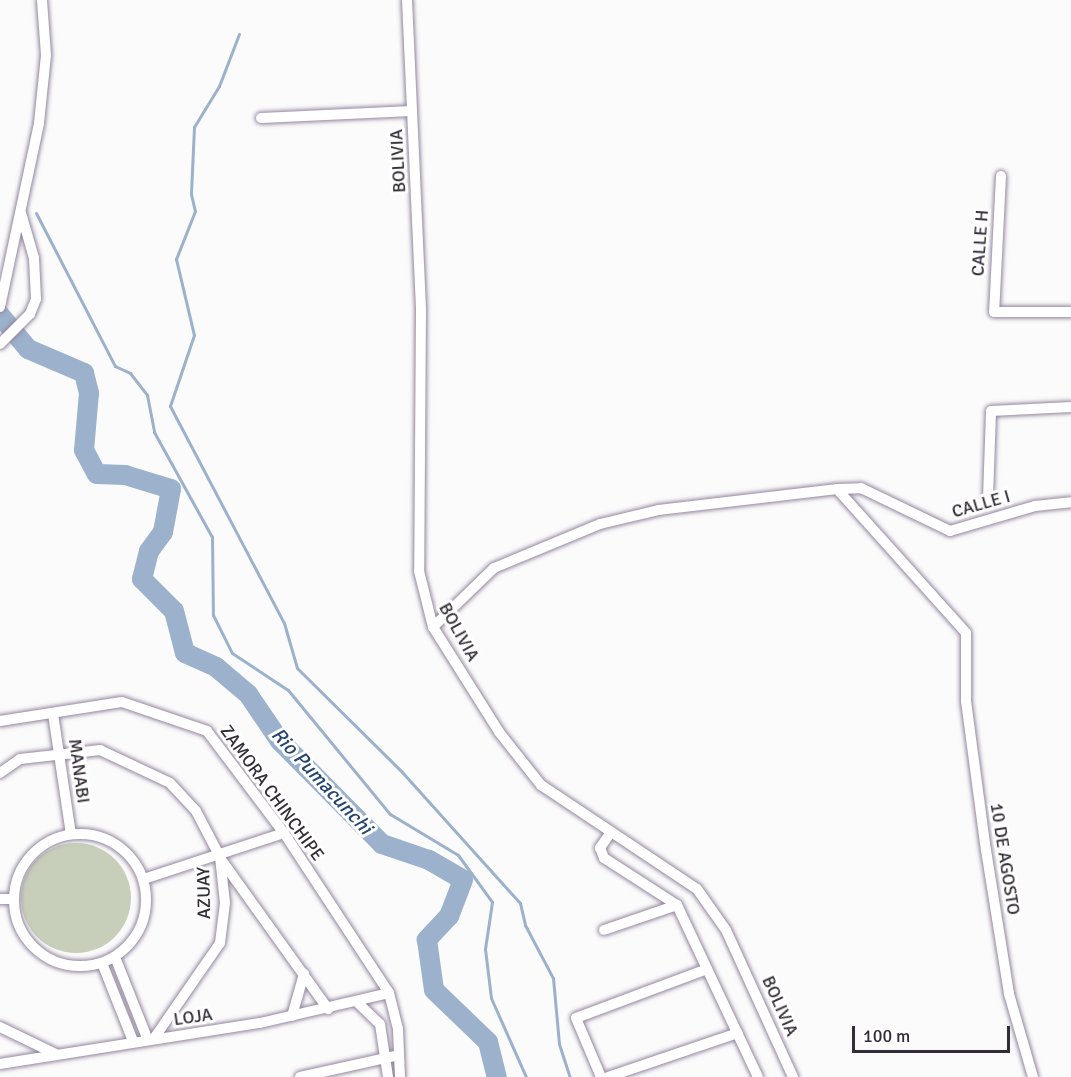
<!DOCTYPE html>
<html>
<head>
<meta charset="utf-8">
<style>
  body { margin:0 }
  #map { position:relative; width:1071px; height:1077px; overflow:hidden; background:#fbfbfb; font-family:Signika,sans-serif }
  div>[style] { position:absolute }
  .green>* { inset:0; background:#c7cfbb }
  .round { border-radius:50% }
  .stream>* { height:3px; margin:-1.5px; padding:0 1.5px; transform-origin:1.5px; border-radius:1.5px; background:#9bb1cc }
  .river>* { height:20px; margin:-10px; padding:0 10px; transform-origin:10px; border-radius:10px; background:#9bb1cc }
  .roads { filter:drop-shadow(0 0 2px #9486a0) drop-shadow(0 0 2px #9486a0) }
  .minor>* { height:10px; margin:-5px; padding:0 5px; transform-origin:5px; border-radius:5px; background:#fff }
  .minor>.ring { margin:-5px; padding:0; box-sizing:content-box; background:none; border:10px solid #fff; border-radius:50% }
  span { translate:-50% -50%; white-space:nowrap; text-align:center; line-height:1.15; -webkit-text-stroke:6px #fff; paint-order:stroke }
  .street-label { font-size:18px; color:#332d38 }
  .water-label { font-size:20px; color:#24456c; font-style:italic }
  .scale { position:absolute; left:852px; top:1026px; width:158px; height:27px; box-sizing:border-box; border:3px solid #332d38; border-top:0; padding-left:8px; font-size:18px; line-height:21px; white-space:nowrap; color:#332d38; -webkit-text-stroke:4px #fff; paint-order:stroke }
</style>
</head>
<body>
<div id="map">
  <div class="green">
    <i class="round" style="left:21px;top:843px;width:110px;height:110px"></i>
  </div>
  <div class="stream">
    <i style="left:239px;top:34px;width:56px;rotate:111deg"></i>
    <i style="left:219px;top:86px;width:48px;rotate:121.4deg"></i>
    <i style="left:194px;top:127px;width:67px;rotate:92.6deg"></i>
    <i style="left:191px;top:194px;width:17px;rotate:77deg"></i>
    <i style="left:195px;top:211px;width:52px;rotate:111.6deg"></i>
    <i style="left:176px;top:259px;width:78px;rotate:76.7deg"></i>
    <i style="left:194px;top:335px;width:75px;rotate:108.7deg"></i>
    <i style="left:170px;top:406px;width:245px;rotate:62.3deg"></i>
    <i style="left:284px;top:623px;width:47px;rotate:73.9deg"></i>
    <i style="left:297px;top:668px;width:148px;rotate:44.7deg"></i>
    <i style="left:402px;top:772px;width:176px;rotate:48deg"></i>
    <i style="left:520px;top:903px;width:23px;rotate:77deg"></i>
    <i style="left:525px;top:925px;width:60px;rotate:62.2deg"></i>
    <i style="left:553px;top:978px;width:66px;rotate:84.8deg"></i>
    <i style="left:559px;top:1044px;width:35px;rotate:72deg"></i>
    <i style="left:36px;top:213px;width:172px;rotate:62.7deg"></i>
    <i style="left:115px;top:366px;width:17px;rotate:25deg"></i>
    <i style="left:130px;top:373px;width:28px;rotate:52deg"></i>
    <i style="left:147px;top:395px;width:38px;rotate:79deg"></i>
    <i style="left:154px;top:432px;width:120px;rotate:61.1deg"></i>
    <i style="left:212px;top:537px;width:78px;rotate:89.3deg"></i>
    <i style="left:213px;top:615px;width:42px;rotate:63.4deg"></i>
    <i style="left:232px;top:653px;width:67px;rotate:33.5deg"></i>
    <i style="left:288px;top:690px;width:161px;rotate:50.6deg"></i>
    <i style="left:390px;top:814px;width:79px;rotate:31.1deg"></i>
    <i style="left:458px;top:855px;width:58px;rotate:54.1deg"></i>
    <i style="left:492px;top:902px;width:48px;rotate:98.5deg"></i>
    <i style="left:485px;top:949px;width:49px;rotate:83deg"></i>
    <i style="left:491px;top:998px;width:86px;rotate:66.1deg"></i>
  </div>
  <div class="river">
    <i style="left:0;top:315px;width:44px;rotate:50.5deg"></i>
    <i style="left:28px;top:349px;width:61px;rotate:23.2deg"></i>
    <i style="left:84px;top:373px;width:21px;rotate:76deg"></i>
    <i style="left:89px;top:393px;width:57px;rotate:95deg"></i>
    <i style="left:84px;top:450px;width:27px;rotate:62deg"></i>
    <i style="left:97px;top:474px;width:28px;rotate:2deg"></i>
    <i style="left:125px;top:475px;width:48px;rotate:16.9deg"></i>
    <i style="left:171px;top:489px;width:44px;rotate:100.5deg"></i>
    <i style="left:163px;top:532px;width:24px;rotate:126deg"></i>
    <i style="left:149px;top:551px;width:29px;rotate:104deg"></i>
    <i style="left:142px;top:579px;width:45px;rotate:45deg"></i>
    <i style="left:174px;top:611px;width:43px;rotate:75.3deg"></i>
    <i style="left:185px;top:653px;width:34px;rotate:24deg"></i>
    <i style="left:216px;top:667px;width:42px;rotate:40.2deg"></i>
    <i style="left:248px;top:694px;width:57px;rotate:55.8deg"></i>
    <i style="left:280px;top:741px;width:145px;rotate:45.3deg"></i>
    <i style="left:382px;top:844px;width:50px;rotate:18.8deg"></i>
    <i style="left:429px;top:860px;width:39px;rotate:30deg"></i>
    <i style="left:463px;top:880px;width:39px;rotate:111deg"></i>
    <i style="left:449px;top:916px;width:33px;rotate:133deg"></i>
    <i style="left:427px;top:940px;width:50px;rotate:82deg"></i>
    <i style="left:434px;top:990px;width:75px;rotate:43.9deg"></i>
    <i style="left:488px;top:1042px;width:36px;rotate:76deg"></i>
  </div>
  <div class="roads">
    <div class="minor">
      <i style="left:407px;top:0;width:310px;rotate:87.4deg"></i>
      <i style="left:421px;top:310px;width:261px;rotate:90.4deg"></i>
      <i style="left:419px;top:571px;width:58px;rotate:76deg"></i>
      <i style="left:433px;top:627px;width:124px;rotate:57.8deg"></i>
      <i style="left:499px;top:732px;width:68px;rotate:51.6deg"></i>
      <i style="left:541px;top:785px;width:187px;rotate:33.7deg"></i>
      <i style="left:697px;top:889px;width:50px;rotate:54.7deg"></i>
      <i style="left:726px;top:930px;width:162px;rotate:65.5deg"></i>
      <i style="left:261px;top:118px;width:151px;rotate:-2.7deg"></i>
      <i style="left:1001px;top:176px;width:136px;rotate:92.9deg"></i>
      <i style="left:994px;top:312px;width:77px"></i>
      <i style="left:0;top:307px;width:188px;rotate:-78deg"></i>
      <i style="left:39px;top:123px;width:68px;rotate:-84.1deg"></i>
      <i style="left:46px;top:55px;width:55px;rotate:-94.2deg"></i>
      <i style="left:0;top:344px;width:42px;rotate:-45deg"></i>
      <i style="left:30px;top:314px;width:16px;rotate:-68deg"></i>
      <i style="left:36px;top:299px;width:41px;rotate:-92.8deg"></i>
      <i style="left:34px;top:258px;width:47px;rotate:-106.1deg"></i>
      <i style="left:837px;top:489px;width:24px;rotate:-2deg"></i>
      <i style="left:861px;top:488px;width:99px;rotate:25.8deg"></i>
      <i style="left:950px;top:531px;width:89px;rotate:-16.4deg"></i>
      <i style="left:1035px;top:506px;width:36px;rotate:-6deg"></i>
      <i style="left:988px;top:498px;width:87px;rotate:-88deg"></i>
      <i style="left:991px;top:411px;width:80px;rotate:-2.9deg"></i>
      <i style="left:433px;top:627px;width:85px;rotate:-44deg"></i>
      <i style="left:494px;top:568px;width:115px;rotate:-22.5deg"></i>
      <i style="left:600px;top:524px;width:61px;rotate:-13.3deg"></i>
      <i style="left:659px;top:510px;width:179px;rotate:-6.7deg"></i>
      <i style="left:837px;top:489px;width:193px;rotate:48.1deg"></i>
      <i style="left:966px;top:633px;width:68px;rotate:90deg"></i>
      <i style="left:966px;top:701px;width:150px;rotate:82.4deg"></i>
      <i style="left:986px;top:850px;width:146px;rotate:80.9deg"></i>
      <i style="left:1009px;top:994px;width:86px;rotate:73.9deg"></i>
      <i style="left:53px;top:714px;width:121px;rotate:81.5deg"></i>
      <i style="left:0;top:721px;width:123px;rotate:-8.9deg"></i>
      <i style="left:122px;top:702px;width:90px;rotate:18.8deg"></i>
      <i style="left:207px;top:731px;width:128px;rotate:53deg"></i>
      <i style="left:284px;top:833px;width:191px;rotate:56.7deg"></i>
      <i style="left:389px;top:993px;width:37px;rotate:76deg"></i>
      <i style="left:398px;top:1029px;width:48px;rotate:87.6deg"></i>
      <i style="left:0;top:773px;width:24px;rotate:-35deg"></i>
      <i style="left:20px;top:759px;width:81px;rotate:-6.4deg"></i>
      <i style="left:100px;top:750px;width:77px;rotate:25.2deg"></i>
      <i style="left:170px;top:783px;width:38px;rotate:47deg"></i>
      <i style="left:196px;top:811px;width:52px;rotate:62.4deg"></i>
      <i style="left:220px;top:857px;width:46px;rotate:83.8deg"></i>
      <i style="left:225px;top:903px;width:40px;rotate:97.1deg"></i>
      <i style="left:220px;top:943px;width:114px;rotate:124.7deg"></i>
      <i class="ring" style="left:14px;top:834px;width:122px;height:122px"></i>
      <i style="left:609px;top:835px;width:16px;rotate:125deg"></i>
      <i style="left:600px;top:848px;width:11px;rotate:68deg"></i>
      <i style="left:604px;top:858px;width:87px;rotate:32.8deg"></i>
      <i style="left:677px;top:905px;width:190px;rotate:64.8deg"></i>
      <i style="left:220px;top:858px;width:186px;rotate:54.4deg"></i>
      <i style="left:144px;top:879px;width:147px;rotate:-18.2deg"></i>
      <i style="left:0;top:899px;width:13px"></i>
      <i style="left:604px;top:930px;width:77px;rotate:-18.9deg"></i>
      <i style="left:115px;top:957px;width:87px;rotate:68.4deg"></i>
      <i style="left:102px;top:963px;width:84px;rotate:68.3deg"></i>
      <i style="left:358px;top:1003px;width:30px;rotate:44deg"></i>
      <i style="left:380px;top:1024px;width:54px;rotate:81.4deg"></i>
      <i style="left:292px;top:1016px;width:44px;rotate:-74.1deg"></i>
      <i style="left:0;top:1027px;width:62px;rotate:25.7deg"></i>
      <i style="left:0;top:1064px;width:263px;rotate:-9deg"></i>
      <i style="left:260px;top:1023px;width:132px;rotate:-13.1deg"></i>
      <i style="left:300px;top:1077px;width:101px;rotate:-12.5deg"></i>
      <i style="left:601px;top:1077px;width:64px;rotate:-113deg"></i>
      <i style="left:576px;top:1018px;width:140px;rotate:-20.5deg"></i>
      <i style="left:608px;top:1077px;width:137px;rotate:-18.7deg"></i>
    </div>
  </div>
  <div class="street-label">
    <span style="left:398px;top:161px;rotate:-93deg">BOLIVIA</span>
    <span style="left:980px;top:243px;rotate:-86deg">CALLE H</span>
    <span style="left:981px;top:504px;rotate:-16deg">CALLE I</span>
    <span style="left:459px;top:632px;rotate:61deg">BOLIVIA</span>
    <span style="left:79px;top:771px;rotate:82deg">MANABI</span>
    <span style="left:272px;top:793px;rotate:54deg">ZAMORA CHINCHIPE</span>
    <span style="left:1005px;top:859px;rotate:81deg">10 DE AGOSTO</span>
    <span style="left:204px;top:893px;rotate:-91deg">AZUAY</span>
    <span style="left:780px;top:1006px;rotate:66deg">BOLIVIA</span>
    <span style="left:193px;top:1017px;rotate:-8deg">LOJA</span>
  </div>
  <div class="water-label">
    <span style="left:322px;top:781px;rotate:47deg">Rio Pumacunchi</span>
  </div>
  <div class="scale">100 m</div>
</div>
</body>
</html>
